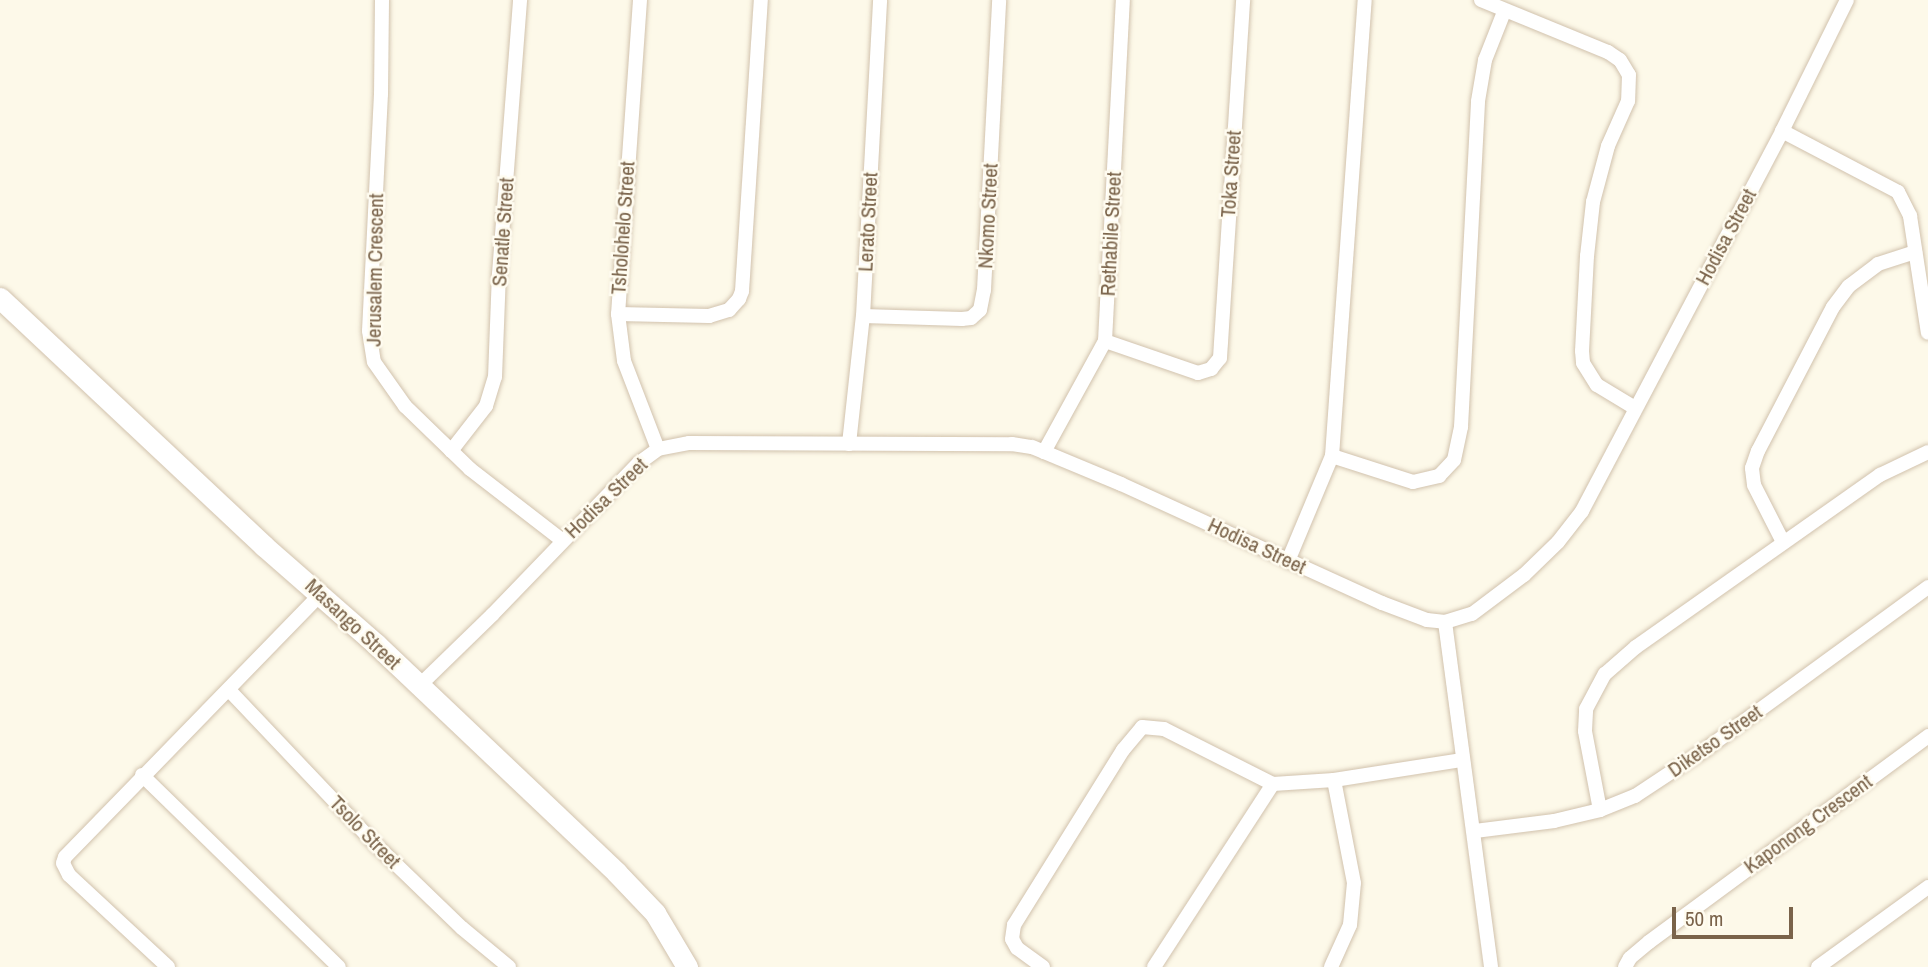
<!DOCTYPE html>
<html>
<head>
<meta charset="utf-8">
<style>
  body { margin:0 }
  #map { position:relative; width:1928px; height:967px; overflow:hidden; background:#fdf9e9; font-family:"Archivo Narrow",sans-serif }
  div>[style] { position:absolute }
  .roads { filter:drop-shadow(0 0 2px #d1c2ad) drop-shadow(0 0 2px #d1c2ad) }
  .street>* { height:14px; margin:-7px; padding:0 7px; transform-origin:7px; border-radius:7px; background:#fff }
  .secondary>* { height:21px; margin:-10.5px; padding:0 10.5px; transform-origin:10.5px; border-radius:10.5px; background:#fff }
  span { translate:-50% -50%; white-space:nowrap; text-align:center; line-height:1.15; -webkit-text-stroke:5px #fffcf0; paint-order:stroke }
  .street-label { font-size:21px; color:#7a634a }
  .scale { position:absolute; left:1672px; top:907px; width:121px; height:32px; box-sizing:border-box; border:4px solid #7a634a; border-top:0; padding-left:9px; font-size:21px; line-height:24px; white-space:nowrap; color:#7a634a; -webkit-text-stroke:5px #fffcf0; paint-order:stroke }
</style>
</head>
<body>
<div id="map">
  <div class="roads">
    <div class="street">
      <i style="left:382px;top:0;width:94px;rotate:90.6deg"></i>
      <i style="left:381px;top:94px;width:237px;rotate:92.9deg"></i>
      <i style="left:369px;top:331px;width:31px;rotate:81deg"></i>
      <i style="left:374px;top:362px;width:54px;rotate:54.8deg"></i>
      <i style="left:405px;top:406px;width:91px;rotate:44.1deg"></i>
      <i style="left:470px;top:469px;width:116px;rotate:37.7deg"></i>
      <i style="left:640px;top:0;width:315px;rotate:94deg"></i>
      <i style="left:618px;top:314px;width:47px;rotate:82.7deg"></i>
      <i style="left:624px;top:361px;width:94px;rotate:68.9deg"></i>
      <i style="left:1481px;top:0;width:137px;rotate:22.3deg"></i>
      <i style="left:1608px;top:52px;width:14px;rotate:34deg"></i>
      <i style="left:1620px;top:60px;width:17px;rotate:59deg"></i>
      <i style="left:1629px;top:75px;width:26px;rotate:92deg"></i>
      <i style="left:1628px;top:101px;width:49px;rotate:114deg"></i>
      <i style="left:1608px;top:146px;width:58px;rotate:105deg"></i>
      <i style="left:1593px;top:202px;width:54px;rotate:96.3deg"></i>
      <i style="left:1587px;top:256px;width:95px;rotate:93deg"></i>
      <i style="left:1582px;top:351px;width:12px;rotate:85deg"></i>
      <i style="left:1583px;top:363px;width:26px;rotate:58deg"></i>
      <i style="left:1597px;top:385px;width:44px;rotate:31.2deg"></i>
      <i style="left:1782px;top:131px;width:131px;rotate:27.7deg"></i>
      <i style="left:1898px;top:192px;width:27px;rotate:63deg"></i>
      <i style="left:1910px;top:216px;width:118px;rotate:81.3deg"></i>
      <i style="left:618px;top:314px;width:91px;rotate:1.3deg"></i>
      <i style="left:709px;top:316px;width:21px;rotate:-17deg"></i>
      <i style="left:729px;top:310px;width:15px;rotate:-48deg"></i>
      <i style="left:739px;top:299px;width:9px;rotate:-69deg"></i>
      <i style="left:742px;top:291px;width:292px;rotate:-86.3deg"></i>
      <i style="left:863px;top:316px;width:99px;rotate:1.7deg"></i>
      <i style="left:962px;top:319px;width:9px;rotate:-6deg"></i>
      <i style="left:971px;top:318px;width:12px;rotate:-42deg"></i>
      <i style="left:980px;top:310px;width:20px;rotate:-79deg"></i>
      <i style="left:984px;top:290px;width:290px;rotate:-87deg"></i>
      <i style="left:1105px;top:341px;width:98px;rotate:19deg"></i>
      <i style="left:1198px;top:373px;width:14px;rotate:-17deg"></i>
      <i style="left:1211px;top:369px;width:14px;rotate:-51deg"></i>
      <i style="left:1220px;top:358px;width:359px;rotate:-86.3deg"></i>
      <i style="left:849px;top:444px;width:129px;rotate:-83.8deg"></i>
      <i style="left:863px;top:316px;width:316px;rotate:-86.9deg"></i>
      <i style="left:451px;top:451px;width:57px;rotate:-52.1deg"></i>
      <i style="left:486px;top:406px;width:30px;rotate:-73deg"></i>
      <i style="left:495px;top:377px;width:103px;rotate:-87.8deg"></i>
      <i style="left:499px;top:274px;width:275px;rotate:-85.6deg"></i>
      <i style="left:1044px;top:452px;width:127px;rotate:-61.2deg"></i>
      <i style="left:1105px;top:341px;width:341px;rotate:-87deg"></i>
      <i style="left:1332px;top:456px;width:85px;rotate:17.8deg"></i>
      <i style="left:1413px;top:482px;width:27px;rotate:-13deg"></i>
      <i style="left:1439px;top:476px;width:22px;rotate:-47deg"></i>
      <i style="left:1454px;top:460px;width:34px;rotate:-78deg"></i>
      <i style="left:1461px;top:427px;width:326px;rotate:-87deg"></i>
      <i style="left:1478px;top:101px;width:42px;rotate:-80.3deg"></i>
      <i style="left:1485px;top:60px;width:52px;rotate:-68.4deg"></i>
      <i style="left:1783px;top:542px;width:64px;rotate:-117deg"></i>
      <i style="left:1754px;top:485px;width:17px;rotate:-97deg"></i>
      <i style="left:1752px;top:468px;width:18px;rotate:-71deg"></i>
      <i style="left:1758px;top:451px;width:162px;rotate:-62.5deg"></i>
      <i style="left:1833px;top:307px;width:26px;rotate:-53deg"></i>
      <i style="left:1849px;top:286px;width:36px;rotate:-37deg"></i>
      <i style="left:1878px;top:264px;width:39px;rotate:-18deg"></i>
      <i style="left:1288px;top:561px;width:114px;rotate:-67.3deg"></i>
      <i style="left:1332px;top:456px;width:457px;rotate:-85.9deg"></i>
      <i style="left:1445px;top:622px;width:348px;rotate:82.4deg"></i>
      <i style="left:419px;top:686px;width:102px;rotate:-44.2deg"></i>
      <i style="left:492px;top:615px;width:211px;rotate:-46deg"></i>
      <i style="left:639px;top:463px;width:24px;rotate:-36deg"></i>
      <i style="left:658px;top:449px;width:32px;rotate:-11deg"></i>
      <i style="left:689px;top:443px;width:323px;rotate:0.2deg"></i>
      <i style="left:1012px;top:444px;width:20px;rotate:9deg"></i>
      <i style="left:1032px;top:447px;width:96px;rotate:22.6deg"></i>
      <i style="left:1121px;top:484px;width:287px;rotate:24.5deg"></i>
      <i style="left:1382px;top:603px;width:48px;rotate:20.7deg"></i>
      <i style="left:1427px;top:620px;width:18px;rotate:6deg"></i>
      <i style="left:1445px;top:622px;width:28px;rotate:-17deg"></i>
      <i style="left:1472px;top:614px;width:65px;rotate:-36.9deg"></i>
      <i style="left:1524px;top:575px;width:47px;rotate:-44.1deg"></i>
      <i style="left:1558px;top:542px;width:39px;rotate:-52deg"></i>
      <i style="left:1582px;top:511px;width:429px;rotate:-62.2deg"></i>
      <i style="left:1782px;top:131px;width:146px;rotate:-63.6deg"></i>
      <i style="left:229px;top:690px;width:215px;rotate:46.5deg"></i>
      <i style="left:377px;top:846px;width:118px;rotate:44deg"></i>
      <i style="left:462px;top:928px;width:61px;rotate:39.7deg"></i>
      <i style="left:142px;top:775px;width:275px;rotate:44.3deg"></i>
      <i style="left:1600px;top:810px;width:80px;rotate:-100.8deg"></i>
      <i style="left:1585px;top:731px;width:22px;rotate:-87deg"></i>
      <i style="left:1586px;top:709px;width:40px;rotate:-62deg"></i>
      <i style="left:1605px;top:674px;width:41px;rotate:-41.1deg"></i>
      <i style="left:1636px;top:647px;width:299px;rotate:-35.2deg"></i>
      <i style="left:1880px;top:475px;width:53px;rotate:-25.6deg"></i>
      <i style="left:1475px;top:831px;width:80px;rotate:-7.2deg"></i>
      <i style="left:1554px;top:821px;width:47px;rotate:-13.4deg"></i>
      <i style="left:1600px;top:810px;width:38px;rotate:-22deg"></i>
      <i style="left:1635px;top:796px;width:85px;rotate:-33.5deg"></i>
      <i style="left:1706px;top:749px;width:275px;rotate:-36.1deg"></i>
      <i style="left:168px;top:967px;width:135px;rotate:-137.1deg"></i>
      <i style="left:69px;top:875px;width:13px;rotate:-117deg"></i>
      <i style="left:63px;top:863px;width:6px;rotate:-72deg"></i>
      <i style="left:65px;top:857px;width:368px;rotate:-45.8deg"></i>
      <i style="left:1043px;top:967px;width:32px;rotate:-144deg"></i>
      <i style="left:1017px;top:948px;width:10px;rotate:-119deg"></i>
      <i style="left:1012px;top:939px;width:14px;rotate:-82deg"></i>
      <i style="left:1014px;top:925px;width:206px;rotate:-58.1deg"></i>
      <i style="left:1123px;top:750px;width:30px;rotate:-50deg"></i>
      <i style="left:1142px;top:727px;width:22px;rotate:5deg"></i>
      <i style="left:1164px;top:729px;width:122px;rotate:26.8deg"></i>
      <i style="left:1273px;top:784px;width:61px;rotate:-3.8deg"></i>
      <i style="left:1334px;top:780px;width:130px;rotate:-8.9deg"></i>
      <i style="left:1154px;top:967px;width:218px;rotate:-57deg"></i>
      <i style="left:1331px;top:967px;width:46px;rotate:-65.7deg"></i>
      <i style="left:1350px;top:925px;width:42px;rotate:-84.6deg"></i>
      <i style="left:1354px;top:883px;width:105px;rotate:-101deg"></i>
      <i style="left:1625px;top:967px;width:10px;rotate:-61deg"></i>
      <i style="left:1630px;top:958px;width:25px;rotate:-40deg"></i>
      <i style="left:1649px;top:942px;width:347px;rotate:-36.4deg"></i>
      <i style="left:1818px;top:967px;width:136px;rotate:-36deg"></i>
    </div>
    <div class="secondary">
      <i style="left:0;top:298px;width:362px;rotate:43.2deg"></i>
      <i style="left:264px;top:546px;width:149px;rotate:41.2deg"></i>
      <i style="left:376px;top:644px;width:331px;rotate:43.5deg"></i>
      <i style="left:616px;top:872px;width:57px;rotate:46.4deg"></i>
      <i style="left:655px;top:913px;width:63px;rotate:59.3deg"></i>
    </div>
  </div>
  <div class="street-label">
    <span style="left:1231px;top:174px;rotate:-86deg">Toka Street</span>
    <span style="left:988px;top:216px;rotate:-87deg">Nkomo Street</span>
    <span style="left:868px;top:222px;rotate:-87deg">Lerato Street</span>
    <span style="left:623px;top:228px;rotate:-86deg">Tsholohelo Street</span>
    <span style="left:503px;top:232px;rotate:-86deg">Senatle Street</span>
    <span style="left:1111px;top:234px;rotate:-87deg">Rethabile Street</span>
    <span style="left:1726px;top:237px;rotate:-62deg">Hodisa Street</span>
    <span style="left:375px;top:270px;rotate:-89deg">Jerusalem Crescent</span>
    <span style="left:606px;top:498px;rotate:-44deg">Hodisa Street</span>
    <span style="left:1257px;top:546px;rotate:25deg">Hodisa Street</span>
    <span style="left:353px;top:624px;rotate:43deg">Masango Street</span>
    <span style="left:1715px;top:741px;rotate:-35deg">Diketso Street</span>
    <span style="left:1808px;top:824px;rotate:-36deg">Kaponong Crescent</span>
    <span style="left:365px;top:832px;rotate:46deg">Tsolo Street</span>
  </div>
  <div class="scale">50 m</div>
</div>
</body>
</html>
